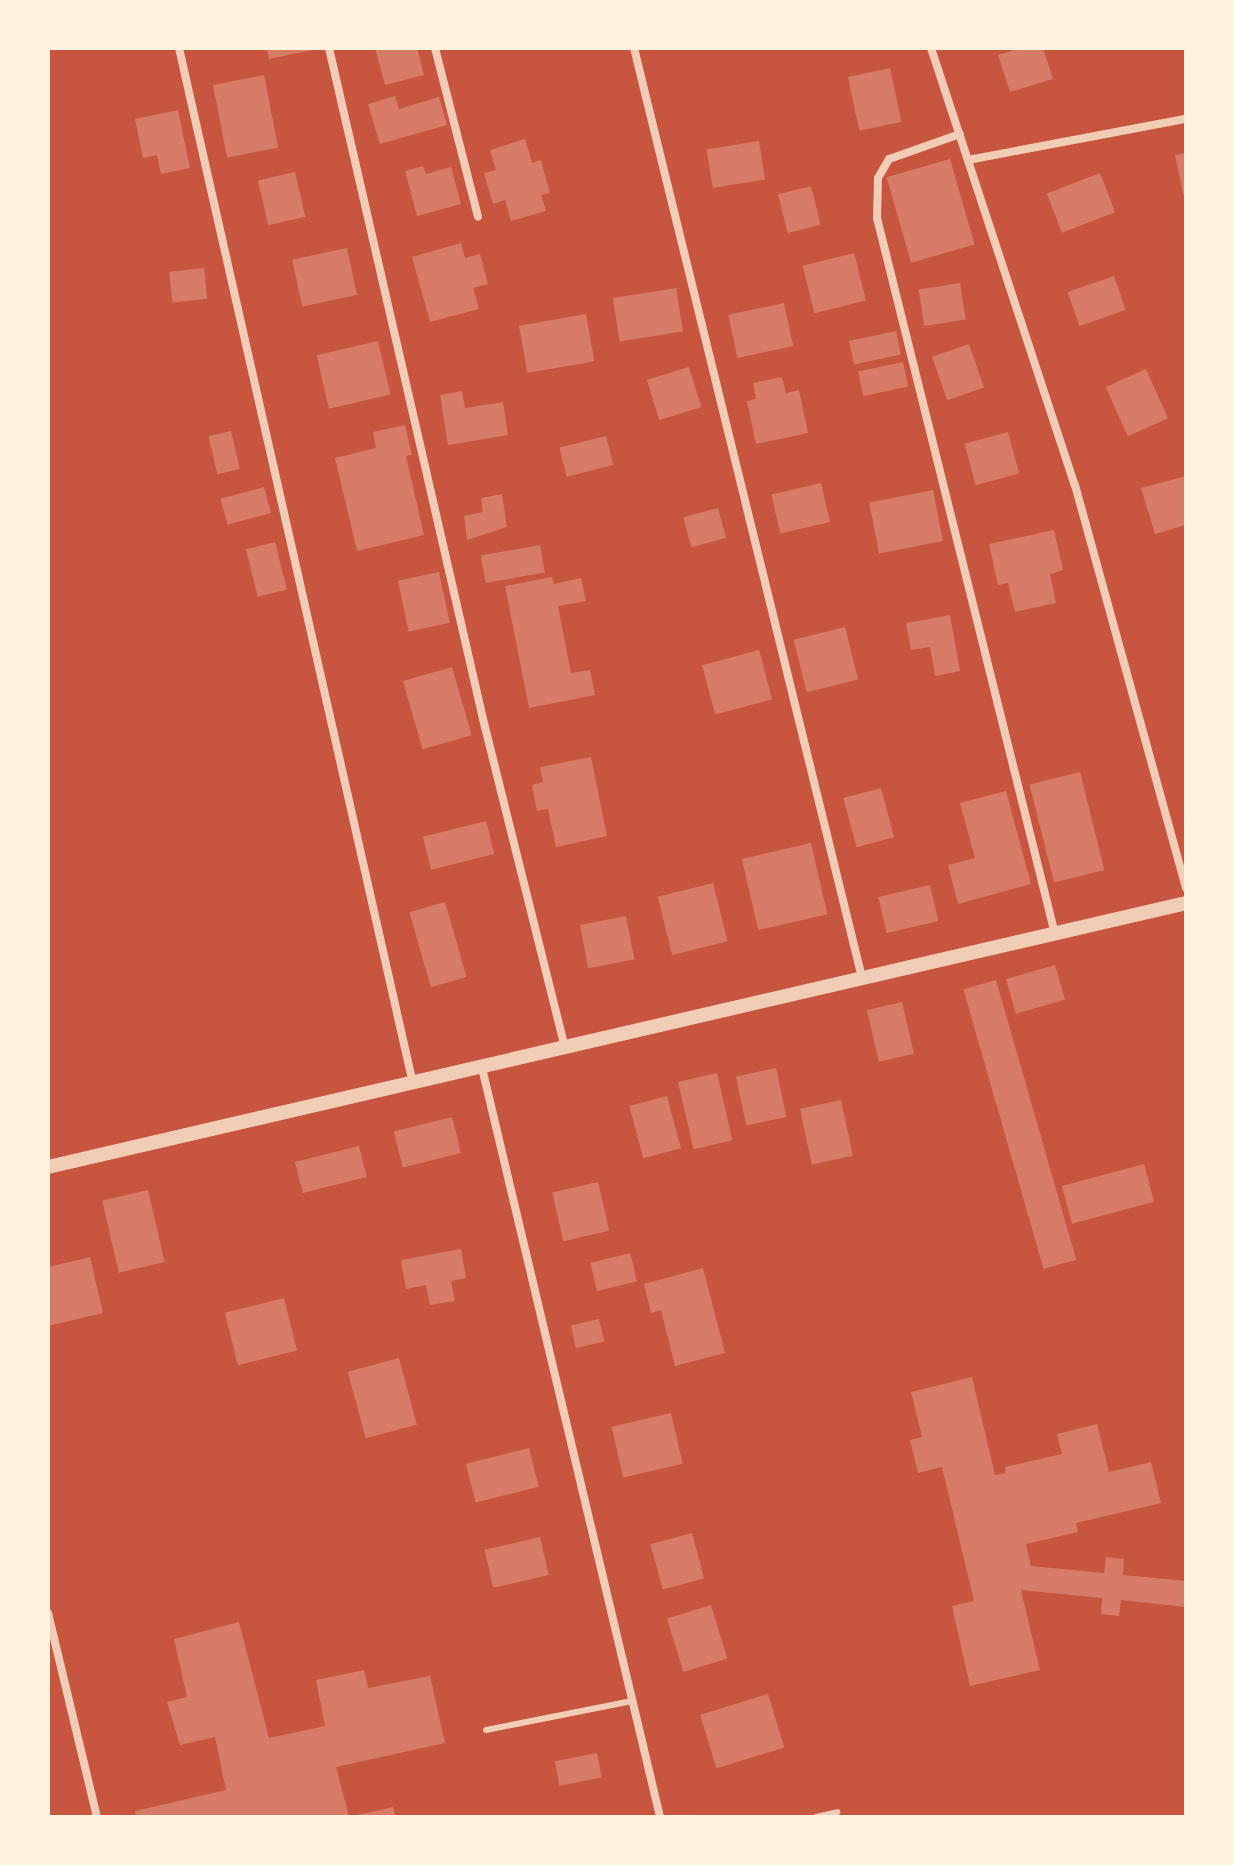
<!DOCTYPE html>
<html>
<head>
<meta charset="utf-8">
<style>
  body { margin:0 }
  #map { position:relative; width:1234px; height:1865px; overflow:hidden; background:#c8553d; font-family:"Nunito Sans",sans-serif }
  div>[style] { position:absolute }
  .building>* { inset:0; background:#d67c66; transform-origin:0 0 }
  .service>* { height:6px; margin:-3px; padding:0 3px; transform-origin:3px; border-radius:3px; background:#f1ccb7 }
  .minor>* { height:8px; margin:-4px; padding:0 4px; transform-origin:4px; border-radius:4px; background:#f1ccb7 }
  .tertiary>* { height:14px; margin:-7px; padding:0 7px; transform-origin:7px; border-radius:7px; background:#f1ccb7 }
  span { translate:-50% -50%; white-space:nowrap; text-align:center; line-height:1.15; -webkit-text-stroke:6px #fff3e0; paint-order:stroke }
  .frame { position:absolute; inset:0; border:50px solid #fff3e0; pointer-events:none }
</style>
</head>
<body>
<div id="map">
  <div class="building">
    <i style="clip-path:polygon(267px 48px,317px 48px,317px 49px,269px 59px)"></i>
    <i style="clip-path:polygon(375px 48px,417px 48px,424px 75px,385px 85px)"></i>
    <i style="clip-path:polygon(1020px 48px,1043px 48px,1053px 79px,1010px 92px,998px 55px)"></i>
    <i style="left:890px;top:68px;width:55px;height:43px;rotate:78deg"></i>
    <i style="left:264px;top:75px;width:74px;height:52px;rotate:79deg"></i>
    <i style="clip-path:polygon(395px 96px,399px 109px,439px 97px,447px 125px,380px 144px,368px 104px)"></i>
    <i style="clip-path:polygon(178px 110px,190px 168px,161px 174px,157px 155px,143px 158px,135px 119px)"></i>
    <i style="clip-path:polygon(525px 139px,532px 163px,541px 160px,550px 193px,541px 195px,546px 211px,511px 221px,505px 200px,493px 204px,484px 173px,496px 170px,490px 150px)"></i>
    <i style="left:759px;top:141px;width:39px;height:53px;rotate:81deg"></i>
    <i style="clip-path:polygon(1186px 153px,1186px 202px,1185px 202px,1175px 155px)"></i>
    <i style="left:950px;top:159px;width:89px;height:66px;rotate:74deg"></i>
    <i style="clip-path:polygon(423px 166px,426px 174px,451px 167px,461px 204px,417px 216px,405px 171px)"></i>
    <i style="left:295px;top:172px;width:46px;height:38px;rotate:77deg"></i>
    <i style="left:1100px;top:173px;width:42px;height:57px;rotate:69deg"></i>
    <i style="left:811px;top:186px;width:40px;height:34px;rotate:76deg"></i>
    <i style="clip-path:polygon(461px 243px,465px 258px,480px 254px,488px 284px,473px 288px,479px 309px,430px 322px,412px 257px)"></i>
    <i style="left:347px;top:248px;width:48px;height:56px;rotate:78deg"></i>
    <i style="left:854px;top:253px;width:49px;height:53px;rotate:76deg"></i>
    <i style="left:204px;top:268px;width:31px;height:35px;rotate:84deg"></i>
    <i style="left:1114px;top:276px;width:36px;height:49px;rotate:71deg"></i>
    <i style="left:960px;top:283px;width:37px;height:42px;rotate:81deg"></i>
    <i style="left:676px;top:288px;width:44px;height:64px;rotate:81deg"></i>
    <i style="left:784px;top:303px;width:44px;height:57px;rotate:78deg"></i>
    <i style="left:586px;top:314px;width:48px;height:68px;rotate:80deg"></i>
    <i style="left:896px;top:331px;width:24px;height:48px;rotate:78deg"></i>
    <i style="left:378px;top:341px;width:55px;height:63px;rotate:77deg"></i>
    <i style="left:969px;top:344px;width:46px;height:39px;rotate:71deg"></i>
    <i style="left:903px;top:362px;width:25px;height:46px;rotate:78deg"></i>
    <i style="left:689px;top:367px;width:42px;height:44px;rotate:73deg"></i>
    <i style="left:1146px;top:369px;width:54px;height:44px;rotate:66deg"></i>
    <i style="clip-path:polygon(782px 377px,786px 393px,799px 390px,808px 433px,756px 444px,747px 401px,756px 399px,753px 383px)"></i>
    <i style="clip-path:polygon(462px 391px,465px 408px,503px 402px,508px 435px,448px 445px,440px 395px)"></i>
    <i style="clip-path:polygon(405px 425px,412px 455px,406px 456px,424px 535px,357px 551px,335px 458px,376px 448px,373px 432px)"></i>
    <i style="left:231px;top:431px;width:39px;height:23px;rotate:77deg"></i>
    <i style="left:1008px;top:432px;width:43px;height:45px;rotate:75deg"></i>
    <i style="left:606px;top:436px;width:30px;height:48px;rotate:76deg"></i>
    <i style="clip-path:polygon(1186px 476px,1186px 525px,1155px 534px,1141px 488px)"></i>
    <i style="left:821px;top:483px;width:40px;height:51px;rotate:77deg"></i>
    <i style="left:264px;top:487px;width:27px;height:45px;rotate:75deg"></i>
    <i style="left:933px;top:490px;width:52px;height:65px;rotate:79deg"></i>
    <i style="clip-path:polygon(502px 494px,507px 527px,467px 540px,464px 516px,483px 512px,481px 498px)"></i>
    <i style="left:718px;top:508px;width:31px;height:36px;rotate:75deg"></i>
    <i style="clip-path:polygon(1054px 530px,1063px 570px,1050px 574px,1056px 603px,1015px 612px,1008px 583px,998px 585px,989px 544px)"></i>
    <i style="left:275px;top:542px;width:49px;height:30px;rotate:76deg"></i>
    <i style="left:540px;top:545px;width:28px;height:60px;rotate:80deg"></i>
    <i style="left:439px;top:572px;width:52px;height:42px;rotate:78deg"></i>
    <i style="clip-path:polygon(552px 577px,554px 584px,581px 578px,586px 601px,558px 606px,571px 673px,590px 670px,595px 695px,529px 708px,505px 586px)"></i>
    <i style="clip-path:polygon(950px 615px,960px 671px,935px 676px,930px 647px,911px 650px,906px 623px)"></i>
    <i style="left:845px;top:627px;width:54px;height:53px;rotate:76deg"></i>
    <i style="left:759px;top:650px;width:51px;height:59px;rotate:75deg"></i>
    <i style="left:452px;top:667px;width:71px;height:51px;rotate:74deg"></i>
    <i style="clip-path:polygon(591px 757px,607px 836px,556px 847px,548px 809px,537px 811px,532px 785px,543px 782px,540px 767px)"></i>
    <i style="left:1080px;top:772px;width:101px;height:52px;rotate:76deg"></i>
    <i style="left:881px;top:788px;width:51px;height:39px;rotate:75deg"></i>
    <i style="clip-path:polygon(1006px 791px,1031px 884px,958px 904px,948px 865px,975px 858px,960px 803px)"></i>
    <i style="left:486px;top:821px;width:34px;height:65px;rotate:76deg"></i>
    <i style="left:811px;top:843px;width:73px;height:71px;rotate:77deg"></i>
    <i style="left:713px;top:883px;width:60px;height:57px;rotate:76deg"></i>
    <i style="left:930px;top:885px;width:37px;height:53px;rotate:77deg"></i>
    <i style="left:445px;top:902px;width:78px;height:37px;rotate:74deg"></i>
    <i style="left:626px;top:916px;width:44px;height:47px;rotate:79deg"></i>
    <i style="left:1055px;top:965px;width:36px;height:51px;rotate:74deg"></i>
    <i style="left:996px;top:980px;width:291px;height:34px;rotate:74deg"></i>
    <i style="left:902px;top:1002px;width:53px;height:36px;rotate:77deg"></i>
    <i style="left:776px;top:1068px;width:50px;height:41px;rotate:78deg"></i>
    <i style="left:717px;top:1073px;width:69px;height:40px;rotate:77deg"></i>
    <i style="left:667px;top:1096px;width:54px;height:39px;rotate:75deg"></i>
    <i style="left:841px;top:1100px;width:57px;height:42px;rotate:78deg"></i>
    <i style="left:452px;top:1117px;width:37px;height:60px;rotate:76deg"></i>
    <i style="left:359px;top:1146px;width:32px;height:66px;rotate:76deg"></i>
    <i style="left:1144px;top:1164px;width:39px;height:85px;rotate:75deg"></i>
    <i style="left:598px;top:1182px;width:50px;height:47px;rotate:77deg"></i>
    <i style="left:148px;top:1190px;width:74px;height:47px;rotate:77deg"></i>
    <i style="clip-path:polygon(461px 1249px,466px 1278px,451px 1281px,455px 1301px,430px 1305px,426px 1285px,406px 1289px,401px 1260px)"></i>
    <i style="left:630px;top:1253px;width:29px;height:41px;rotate:76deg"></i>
    <i style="clip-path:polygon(90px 1257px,103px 1313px,48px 1326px,48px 1267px)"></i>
    <i style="clip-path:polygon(703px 1268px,725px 1353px,675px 1366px,661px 1310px,651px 1313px,644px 1284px)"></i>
    <i style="left:284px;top:1298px;width:54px;height:61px;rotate:76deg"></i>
    <i style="left:599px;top:1319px;width:23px;height:29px;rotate:77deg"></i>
    <i style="left:399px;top:1358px;width:69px;height:53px;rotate:75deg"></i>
    <i style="clip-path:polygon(972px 1377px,995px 1475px,1006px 1473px,1005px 1467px,1062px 1454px,1057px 1434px,1097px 1424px,1109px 1472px,1151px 1462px,1161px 1503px,1076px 1523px,1078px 1532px,1026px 1544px,1031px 1566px,1104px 1573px,1106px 1557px,1124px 1559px,1123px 1575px,1186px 1581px,1186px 1607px,1121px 1600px,1119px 1616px,1101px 1614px,1102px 1598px,1021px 1590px,1040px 1670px,970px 1686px,952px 1606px,974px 1601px,942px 1467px,918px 1473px,910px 1440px,922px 1437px,911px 1392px)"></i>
    <i style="left:671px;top:1413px;width:52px;height:61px;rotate:77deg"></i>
    <i style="left:529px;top:1448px;width:40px;height:65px;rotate:76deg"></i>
    <i style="left:692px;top:1533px;width:47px;height:43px;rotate:75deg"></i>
    <i style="left:540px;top:1537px;width:39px;height:57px;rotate:77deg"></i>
    <i style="left:711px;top:1605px;width:56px;height:46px;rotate:73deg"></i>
    <i style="clip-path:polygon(239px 1622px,269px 1738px,325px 1726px,316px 1680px,364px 1670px,368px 1688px,430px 1676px,445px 1743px,336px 1767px,349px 1817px,136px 1817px,135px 1811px,226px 1790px,215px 1737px,180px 1745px,167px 1702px,187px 1697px,174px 1639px)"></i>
    <i style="left:768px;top:1694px;width:56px;height:71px;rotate:73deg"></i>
    <i style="left:597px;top:1753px;width:25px;height:43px;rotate:79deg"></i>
    <i style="clip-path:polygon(393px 1807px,395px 1817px,353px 1817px,353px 1816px)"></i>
  </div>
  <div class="service">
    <i style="left:486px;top:1730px;width:149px;rotate:-11.2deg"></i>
    <i style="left:816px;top:1817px;width:22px;rotate:-13deg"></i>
  </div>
  <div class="minor">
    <i style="left:179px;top:48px;width:1062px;rotate:77.27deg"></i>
    <i style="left:329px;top:48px;width:688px;rotate:77.07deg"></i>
    <i style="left:483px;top:719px;width:339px;rotate:76deg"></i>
    <i style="left:435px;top:48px;width:174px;rotate:75.7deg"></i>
    <i style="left:634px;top:48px;width:958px;rotate:76.22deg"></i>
    <i style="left:931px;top:48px;width:460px;rotate:71.8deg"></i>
    <i style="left:1075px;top:485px;width:418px;rotate:74.6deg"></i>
    <i style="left:960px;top:134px;width:75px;rotate:160.6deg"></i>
    <i style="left:889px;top:159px;width:22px;rotate:120deg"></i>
    <i style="left:878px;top:178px;width:40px;rotate:91.4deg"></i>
    <i style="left:877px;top:218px;width:738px;rotate:76.04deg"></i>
    <i style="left:968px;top:160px;width:222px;rotate:-10.7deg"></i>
    <i style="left:482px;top:1068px;width:770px;rotate:76.63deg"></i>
    <i style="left:48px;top:1613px;width:210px;rotate:76.5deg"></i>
  </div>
  <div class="tertiary">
    <i style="left:48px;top:1167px;width:1168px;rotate:-13.06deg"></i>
  </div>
  <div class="frame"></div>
</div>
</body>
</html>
